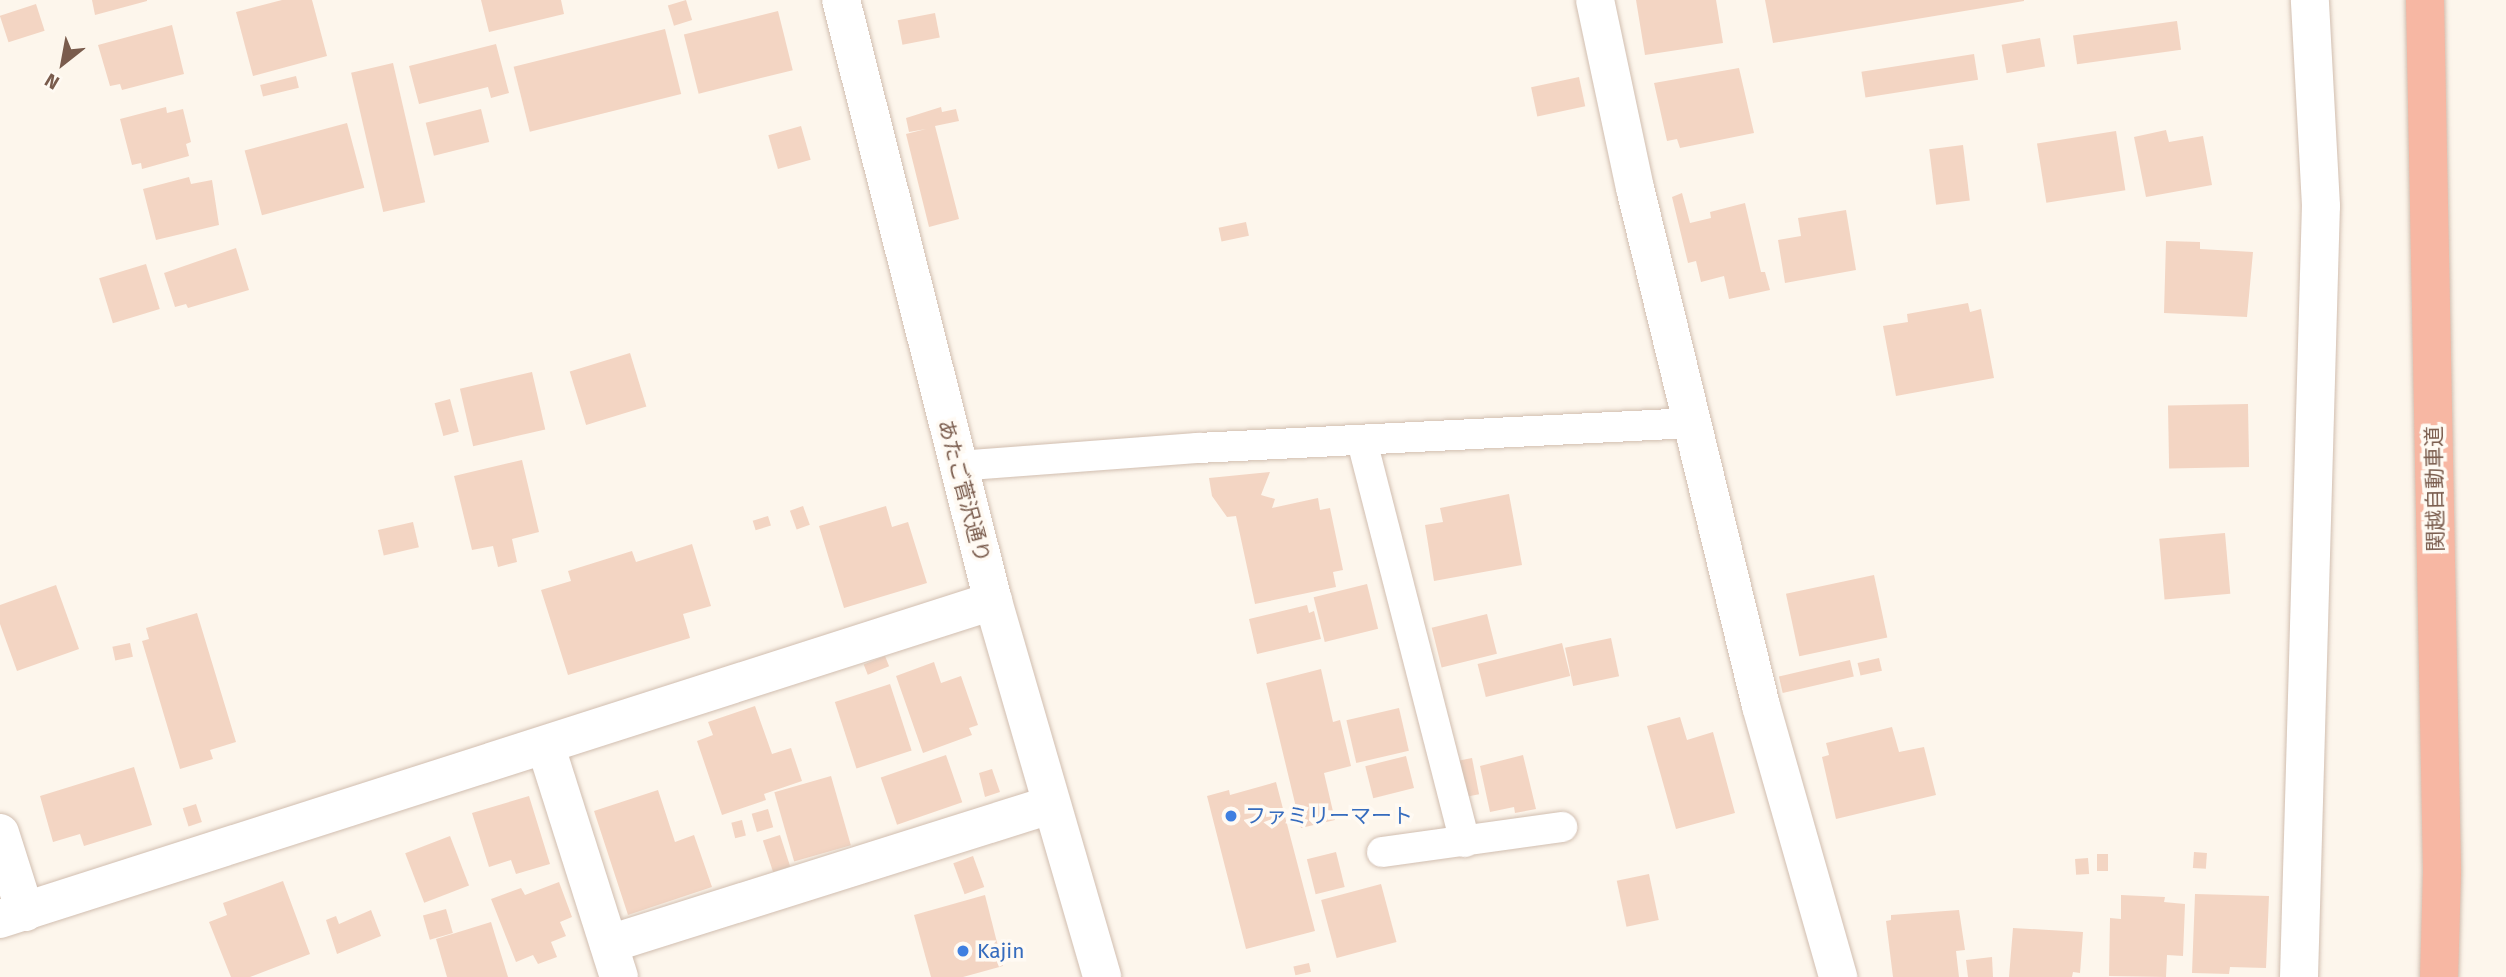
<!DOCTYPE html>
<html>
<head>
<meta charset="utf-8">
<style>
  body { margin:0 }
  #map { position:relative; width:2506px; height:977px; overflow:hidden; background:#fdf6ec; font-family:"Fira Sans","Noto Sans JP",sans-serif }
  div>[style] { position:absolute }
  .building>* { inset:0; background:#f3d5c3; transform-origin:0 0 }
  .roads { filter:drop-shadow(0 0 2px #d1beb0) drop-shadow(0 0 2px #d1beb0) }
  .lane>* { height:30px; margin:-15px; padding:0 15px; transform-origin:15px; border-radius:15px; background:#fff }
  .street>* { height:38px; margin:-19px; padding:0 19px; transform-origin:19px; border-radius:19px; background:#fff }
  .secondary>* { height:38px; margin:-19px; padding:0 19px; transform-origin:19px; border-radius:19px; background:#fff }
  .highway>* { height:38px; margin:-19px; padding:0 19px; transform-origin:19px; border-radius:19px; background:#f7b7a3 }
  .dots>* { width:19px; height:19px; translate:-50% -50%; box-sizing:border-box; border:4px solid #fffaf3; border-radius:50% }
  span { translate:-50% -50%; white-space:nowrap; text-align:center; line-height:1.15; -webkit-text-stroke:7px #fffaf3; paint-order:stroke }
  .street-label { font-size:21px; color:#7a5c4d }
  .shop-label { font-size:21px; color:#366cbe }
  .left { translate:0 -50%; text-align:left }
  .north { position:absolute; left:28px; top:28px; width:70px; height:70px; -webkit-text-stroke:5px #fffaf3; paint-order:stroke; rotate:211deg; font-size:19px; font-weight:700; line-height:28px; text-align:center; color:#7a5c4d }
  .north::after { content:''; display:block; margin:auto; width:24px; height:32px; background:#7a5c4d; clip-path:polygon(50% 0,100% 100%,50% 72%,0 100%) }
</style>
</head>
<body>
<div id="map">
  <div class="building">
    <i style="clip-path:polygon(92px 0,147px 0,147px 1px,95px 15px)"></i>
    <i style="clip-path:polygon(282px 0,312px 0,327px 56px,253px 76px,236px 12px)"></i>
    <i style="clip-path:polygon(481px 0,561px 0,564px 14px,489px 32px)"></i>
    <i style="left:686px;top:0;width:21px;height:19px;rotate:73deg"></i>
    <i style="clip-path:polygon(1636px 0,1716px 0,1723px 43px,1645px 55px)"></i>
    <i style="clip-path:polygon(1765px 0,2024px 0,2024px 1px,1773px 43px)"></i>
    <i style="left:36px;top:4px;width:28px;height:38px;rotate:72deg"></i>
    <i style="left:778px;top:11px;width:61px;height:97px;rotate:76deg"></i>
    <i style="left:935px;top:13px;width:25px;height:38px;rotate:79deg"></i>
    <i style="left:2177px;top:21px;width:29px;height:105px;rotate:82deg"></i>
    <i style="clip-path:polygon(172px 25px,184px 74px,122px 90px,120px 84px,110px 86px,98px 45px)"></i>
    <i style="left:665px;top:29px;width:67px;height:156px;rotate:76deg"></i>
    <i style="left:2040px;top:38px;width:29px;height:39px;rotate:80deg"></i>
    <i style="clip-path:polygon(496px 44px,509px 93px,491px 98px,488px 87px,419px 104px,409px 66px)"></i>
    <i style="left:1974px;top:54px;width:26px;height:114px;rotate:81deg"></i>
    <i style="left:393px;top:63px;width:143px;height:43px;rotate:77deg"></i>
    <i style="clip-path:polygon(1739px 68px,1754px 133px,1680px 148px,1677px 139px,1667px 141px,1654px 83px)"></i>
    <i style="left:296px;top:76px;width:12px;height:37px;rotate:76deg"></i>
    <i style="left:1579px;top:77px;width:30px;height:49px;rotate:78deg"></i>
    <i style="clip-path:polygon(166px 107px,167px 113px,183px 109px,191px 142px,186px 144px,189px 156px,142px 169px,141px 163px,132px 165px,120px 119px)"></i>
    <i style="clip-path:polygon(941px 107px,942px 112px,956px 109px,959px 121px,935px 126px,959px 219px,929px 227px,906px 134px,926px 129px,909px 132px,906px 118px)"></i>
    <i style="left:481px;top:109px;width:34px;height:57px;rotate:76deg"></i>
    <i style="left:347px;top:123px;width:67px;height:106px;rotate:75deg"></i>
    <i style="left:801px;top:126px;width:35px;height:34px;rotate:74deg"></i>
    <i style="clip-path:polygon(2166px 130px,2169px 142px,2203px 136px,2212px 185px,2146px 197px,2134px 137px)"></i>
    <i style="left:2116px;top:131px;width:60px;height:80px;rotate:81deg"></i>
    <i style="left:1963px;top:145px;width:56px;height:34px;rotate:83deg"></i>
    <i style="clip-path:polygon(189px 177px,191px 184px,212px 180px,219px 225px,156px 240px,143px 189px)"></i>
    <i style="clip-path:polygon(1682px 193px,1690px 223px,1711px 218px,1710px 212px,1745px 203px,1761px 272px,1765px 272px,1770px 290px,1729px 299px,1724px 276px,1701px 282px,1696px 261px,1688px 263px,1672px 197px)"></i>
    <i style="clip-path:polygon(1846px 210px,1856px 270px,1785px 283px,1778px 240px,1801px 236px,1798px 218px)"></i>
    <i style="left:1246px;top:222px;width:14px;height:28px;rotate:78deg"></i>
    <i style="clip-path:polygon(2166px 241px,2200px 242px,2200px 249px,2253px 252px,2247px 317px,2164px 313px)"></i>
    <i style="clip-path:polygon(236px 248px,249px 290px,188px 308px,186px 304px,175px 307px,164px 273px)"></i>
    <i style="left:146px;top:264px;width:47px;height:49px;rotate:73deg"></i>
    <i style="clip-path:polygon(1968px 303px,1970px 312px,1981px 309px,1994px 378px,1896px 396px,1883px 326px,1908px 322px,1907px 314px)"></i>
    <i style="left:630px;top:353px;width:56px;height:63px;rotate:73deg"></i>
    <i style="left:532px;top:372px;width:59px;height:74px;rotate:77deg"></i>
    <i style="left:450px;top:399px;width:34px;height:16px;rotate:75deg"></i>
    <i style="left:2248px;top:404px;width:63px;height:80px;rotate:89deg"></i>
    <i style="clip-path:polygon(522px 460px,539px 532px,512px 539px,517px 562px,498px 567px,493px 546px,472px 550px,454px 476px)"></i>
    <i style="clip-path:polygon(1270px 472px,1261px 495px,1275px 499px,1272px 508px,1318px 498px,1320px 510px,1330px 508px,1343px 570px,1333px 572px,1336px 587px,1255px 604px,1236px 516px,1227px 517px,1212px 496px,1209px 478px)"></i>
    <i style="clip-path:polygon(1509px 494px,1522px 565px,1434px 581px,1425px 525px,1443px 522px,1440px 508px)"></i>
    <i style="left:803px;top:506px;width:20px;height:14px;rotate:70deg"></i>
    <i style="clip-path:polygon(886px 506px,892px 527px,908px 522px,927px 583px,844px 608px,819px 526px)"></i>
    <i style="left:768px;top:516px;width:10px;height:16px;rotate:73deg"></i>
    <i style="left:413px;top:522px;width:26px;height:36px;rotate:77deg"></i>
    <i style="left:2225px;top:533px;width:61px;height:66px;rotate:85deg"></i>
    <i style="clip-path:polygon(692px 544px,711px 606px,683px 614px,690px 638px,568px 675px,541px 590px,571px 581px,568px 571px,632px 551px,636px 562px)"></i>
    <i style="left:1874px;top:575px;width:64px;height:90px;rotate:78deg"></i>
    <i style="left:1367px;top:584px;width:46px;height:55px;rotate:76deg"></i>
    <i style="clip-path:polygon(56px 585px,79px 649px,17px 671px,0 624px,0 605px)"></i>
    <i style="clip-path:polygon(1307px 605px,1309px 613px,1314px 611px,1321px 639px,1257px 654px,1249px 619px)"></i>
    <i style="clip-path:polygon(197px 613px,236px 742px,210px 750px,213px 759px,180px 769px,142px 641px,149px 639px,146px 628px)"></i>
    <i style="left:1487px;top:614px;width:41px;height:57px;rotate:76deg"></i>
    <i style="left:1611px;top:638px;width:39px;height:47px;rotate:78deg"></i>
    <i style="left:130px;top:643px;width:14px;height:18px;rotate:78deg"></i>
    <i style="left:1562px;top:643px;width:34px;height:87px;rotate:76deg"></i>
    <i style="left:885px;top:656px;width:11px;height:23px;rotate:68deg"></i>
    <i style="left:1879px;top:658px;width:13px;height:22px;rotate:77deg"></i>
    <i style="left:1850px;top:660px;width:17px;height:73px;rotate:77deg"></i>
    <i style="clip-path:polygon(934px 662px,941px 683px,961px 676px,978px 725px,969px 728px,972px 735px,923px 753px,896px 676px)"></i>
    <i style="clip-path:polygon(1321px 669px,1333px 722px,1340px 720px,1351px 766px,1324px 773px,1335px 820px,1301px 828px,1266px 683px)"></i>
    <i style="left:890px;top:684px;width:70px;height:58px;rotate:72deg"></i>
    <i style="clip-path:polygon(755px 706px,772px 754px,791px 748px,802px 781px,764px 794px,766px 800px,722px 815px,697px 741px,713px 735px,708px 722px)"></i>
    <i style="left:1399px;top:708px;width:44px;height:54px;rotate:77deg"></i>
    <i style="clip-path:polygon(1680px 717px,1687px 740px,1713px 732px,1735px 813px,1676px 829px,1647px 726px)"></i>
    <i style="clip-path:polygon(1892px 727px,1899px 752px,1924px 747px,1936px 795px,1836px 819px,1822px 757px,1829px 755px,1826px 743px)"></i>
    <i style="left:946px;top:755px;width:50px;height:69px;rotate:71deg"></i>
    <i style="clip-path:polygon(1523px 755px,1536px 809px,1515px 813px,1514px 807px,1490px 812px,1480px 766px)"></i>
    <i style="left:1406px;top:756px;width:33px;height:42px;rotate:76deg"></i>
    <i style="left:1472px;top:758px;width:37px;height:14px;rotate:79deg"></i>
    <i style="clip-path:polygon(134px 767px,152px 825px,84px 846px,80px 834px,53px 842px,40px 796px)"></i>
    <i style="clip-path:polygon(992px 769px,1000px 792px,985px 797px,979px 773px)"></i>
    <i style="left:831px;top:776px;width:72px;height:59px;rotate:74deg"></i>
    <i style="clip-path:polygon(1276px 782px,1315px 931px,1246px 949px,1207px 796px,1229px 790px,1230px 795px)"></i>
    <i style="clip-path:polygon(658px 790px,675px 842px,694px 835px,712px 887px,628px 915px,594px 811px)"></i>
    <i style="clip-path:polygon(529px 796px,550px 864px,516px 874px,511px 860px,489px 867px,472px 813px)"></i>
    <i style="left:196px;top:804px;width:19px;height:14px;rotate:72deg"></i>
    <i style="left:768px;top:809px;width:19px;height:17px;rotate:74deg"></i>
    <i style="left:742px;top:820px;width:16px;height:11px;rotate:76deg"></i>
    <i style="left:780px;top:835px;width:33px;height:18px;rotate:72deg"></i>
    <i style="left:450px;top:836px;width:53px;height:48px;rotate:69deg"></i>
    <i style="left:1336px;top:852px;width:36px;height:30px;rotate:76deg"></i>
    <i style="left:2194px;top:852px;width:13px;height:16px;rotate:4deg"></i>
    <i style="left:2108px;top:854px;width:17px;height:11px;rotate:90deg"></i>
    <i style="left:973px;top:856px;width:33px;height:21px;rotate:70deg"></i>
    <i style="left:2088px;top:858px;width:16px;height:13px;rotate:86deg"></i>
    <i style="left:1649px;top:874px;width:47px;height:33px;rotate:78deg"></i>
    <i style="clip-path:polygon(283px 881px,310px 954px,250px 977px,231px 977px,209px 922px,227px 915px,223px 903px)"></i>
    <i style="clip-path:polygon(559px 882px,572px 917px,560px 922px,566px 936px,551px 942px,557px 957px,538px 964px,533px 955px,516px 962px,491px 899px,521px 888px,525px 895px)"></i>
    <i style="left:1381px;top:884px;width:60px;height:62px;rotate:75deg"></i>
    <i style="clip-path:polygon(2195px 894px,2269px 896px,2266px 968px,2230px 967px,2229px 974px,2192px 973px)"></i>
    <i style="clip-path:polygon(985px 895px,1003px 966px,963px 977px,931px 977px,914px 915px)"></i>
    <i style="clip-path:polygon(2121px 895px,2165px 897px,2164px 902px,2185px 904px,2183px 956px,2167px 955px,2166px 977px,2109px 976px,2110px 918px,2121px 919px)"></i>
    <i style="left:446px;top:909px;width:25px;height:24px;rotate:74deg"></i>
    <i style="clip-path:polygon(371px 910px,381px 936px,337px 954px,326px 920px,336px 916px,339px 924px)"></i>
    <i style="clip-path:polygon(1959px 910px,1965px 950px,1956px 951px,1959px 977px,1893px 977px,1886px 921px,1891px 920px,1891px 915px)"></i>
    <i style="clip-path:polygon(491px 922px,508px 977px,447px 977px,436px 939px)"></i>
    <i style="clip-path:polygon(2013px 928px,2083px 932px,2080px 973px,2073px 972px,2072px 977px,2009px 977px)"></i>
    <i style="clip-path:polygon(1992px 957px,1993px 977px,1968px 977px,1966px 960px)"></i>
    <i style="left:1309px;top:963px;width:9px;height:16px;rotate:77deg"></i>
  </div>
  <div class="roads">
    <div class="lane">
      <i style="left:1362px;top:441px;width:414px;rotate:75.6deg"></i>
      <i style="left:957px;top:466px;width:242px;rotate:-4.3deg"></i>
      <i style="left:1198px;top:448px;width:495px;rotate:-2.9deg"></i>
      <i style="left:1382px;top:852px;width:182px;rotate:-7.9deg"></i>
    </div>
    <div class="street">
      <i style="left:1595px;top:0;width:192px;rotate:78deg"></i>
      <i style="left:1635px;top:188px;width:533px;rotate:76.33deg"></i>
      <i style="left:1761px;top:706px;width:282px;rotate:74.1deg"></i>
      <i style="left:546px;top:747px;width:241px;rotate:72.4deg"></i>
      <i style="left:0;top:833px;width:83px;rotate:72.4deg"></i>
      <i style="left:0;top:919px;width:1043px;rotate:-17.76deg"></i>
      <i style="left:609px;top:944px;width:463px;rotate:-17.5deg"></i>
      <i style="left:2299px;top:977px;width:771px;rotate:-88.37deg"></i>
      <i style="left:2321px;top:206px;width:206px;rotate:-93.1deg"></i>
    </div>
    <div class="secondary">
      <i style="left:841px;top:0;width:620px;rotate:75.81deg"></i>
      <i style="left:993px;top:601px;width:391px;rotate:73.8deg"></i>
    </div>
    <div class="highway">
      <i style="left:2425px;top:0;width:872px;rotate:88.88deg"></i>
      <i style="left:2442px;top:872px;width:105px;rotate:91.6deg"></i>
    </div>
  </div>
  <div class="dots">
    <i style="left:1231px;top:816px;background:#3f7fe0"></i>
    <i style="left:963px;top:951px;background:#3f7fe0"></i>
  </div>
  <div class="street-label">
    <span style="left:2435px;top:489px;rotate:-91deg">関越自動車道</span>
    <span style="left:964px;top:491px;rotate:75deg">あたご菅沢通り</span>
  </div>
  <div class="shop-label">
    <span class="left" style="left:1245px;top:816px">ファミリーマート</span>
    <span class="left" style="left:977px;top:951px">Kajin</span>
  </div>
  <div class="north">N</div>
</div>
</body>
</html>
